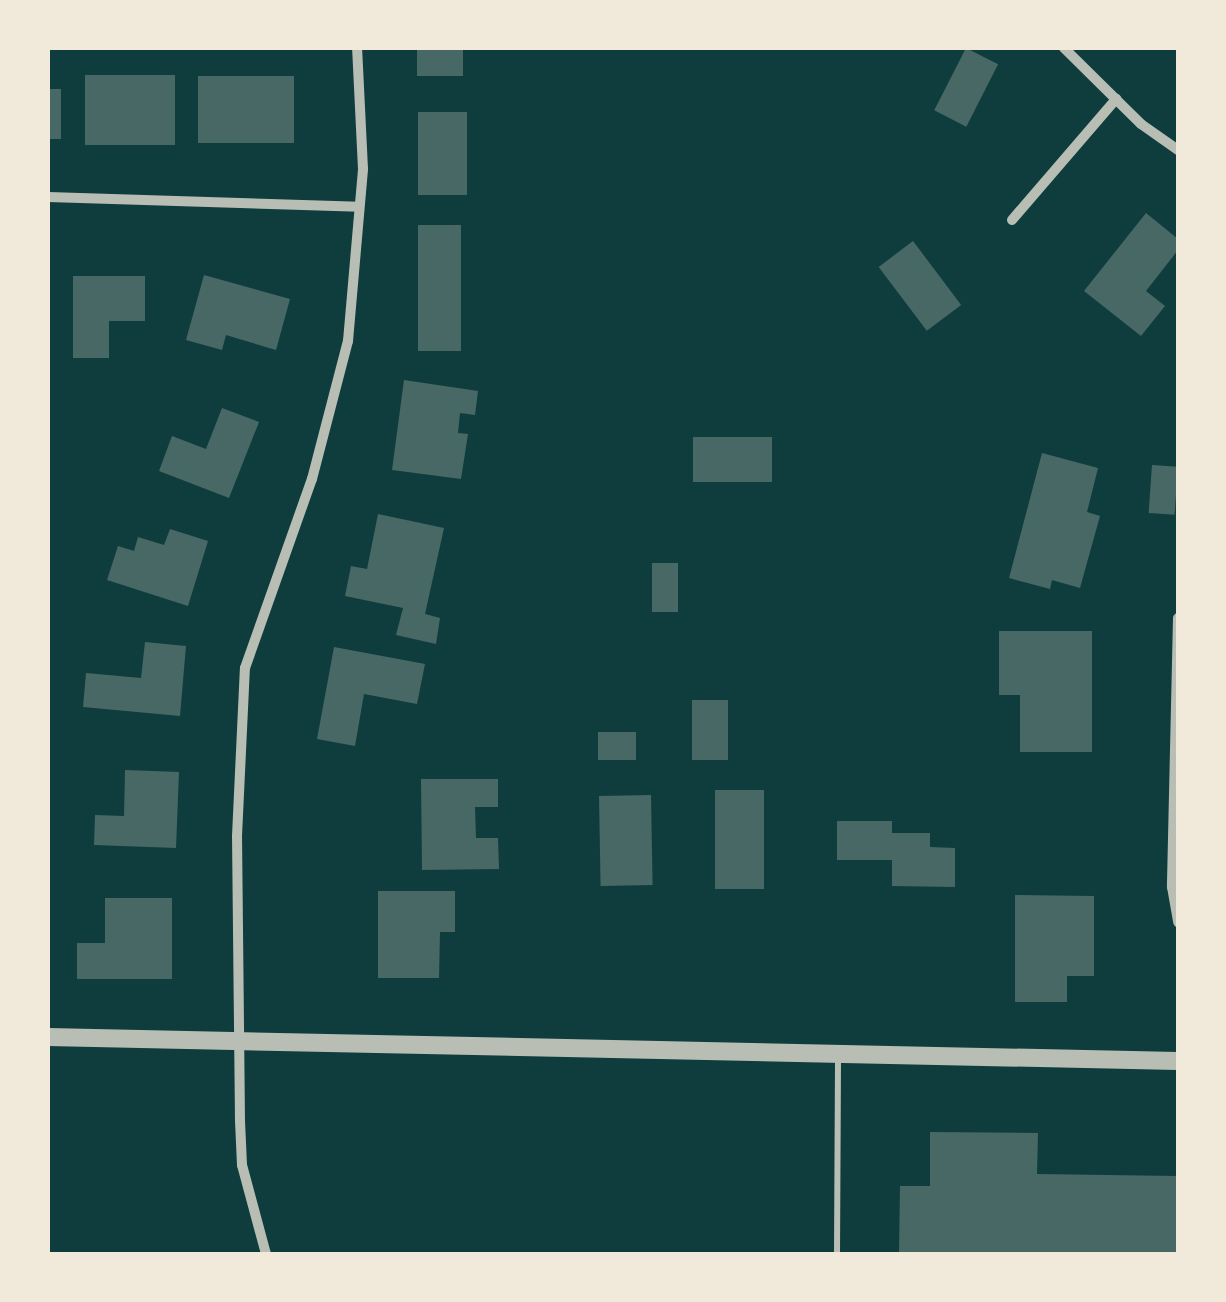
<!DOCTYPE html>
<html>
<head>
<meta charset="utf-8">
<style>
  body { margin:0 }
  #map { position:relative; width:1226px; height:1302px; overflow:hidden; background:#0f3d3e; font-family:"Alegreya Sans",sans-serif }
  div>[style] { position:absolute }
  .building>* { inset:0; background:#486865; transform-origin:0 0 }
  .service>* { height:6px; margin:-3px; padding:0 3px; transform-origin:3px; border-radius:3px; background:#b8beb3 }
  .minor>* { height:10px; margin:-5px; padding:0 5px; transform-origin:5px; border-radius:5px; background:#b8beb3 }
  .tertiary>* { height:18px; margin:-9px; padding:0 9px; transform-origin:9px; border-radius:9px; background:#b8beb3 }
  span { translate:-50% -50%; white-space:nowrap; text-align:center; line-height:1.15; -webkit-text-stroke:10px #f1e9da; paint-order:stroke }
  .frame { position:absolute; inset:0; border:50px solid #f1e9da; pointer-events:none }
</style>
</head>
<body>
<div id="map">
  <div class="building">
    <i style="left:417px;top:48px;width:46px;height:28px"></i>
    <i style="left:966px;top:48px;width:36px;height:70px;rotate:27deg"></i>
    <i style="left:85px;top:75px;width:90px;height:70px"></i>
    <i style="left:198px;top:76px;width:96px;height:67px"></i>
    <i style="left:48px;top:89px;width:13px;height:50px"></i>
    <i style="left:418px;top:112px;width:49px;height:83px"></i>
    <i style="clip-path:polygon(1146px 213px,1178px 239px,1178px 250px,1146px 291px,1165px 306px,1141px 336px,1084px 291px)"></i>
    <i style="left:418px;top:225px;width:43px;height:126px"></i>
    <i style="left:913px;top:241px;width:80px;height:43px;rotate:53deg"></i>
    <i style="clip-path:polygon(204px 275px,290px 299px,276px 350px,226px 335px,222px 350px,186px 340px)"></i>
    <i style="clip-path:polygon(73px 276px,145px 276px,145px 321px,109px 321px,109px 358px,73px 358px)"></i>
    <i style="clip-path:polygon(404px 380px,478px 391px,475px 415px,460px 413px,458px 433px,468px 434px,461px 479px,392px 470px)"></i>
    <i style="clip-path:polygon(222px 408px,259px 422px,229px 498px,159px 471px,172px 436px,206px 449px)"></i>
    <i style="left:693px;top:437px;width:79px;height:45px"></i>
    <i style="clip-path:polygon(1042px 453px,1098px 468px,1087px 512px,1100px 516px,1080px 588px,1052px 580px,1050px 589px,1009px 578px)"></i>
    <i style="left:1152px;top:465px;width:26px;height:48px;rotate:4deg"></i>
    <i style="clip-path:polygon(378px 514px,444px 528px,425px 614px,440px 618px,436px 644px,396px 635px,403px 608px,345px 596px,351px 566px,367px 569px)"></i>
    <i style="clip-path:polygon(170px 529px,208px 541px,188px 606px,107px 580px,118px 546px,134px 551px,138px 537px,164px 545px)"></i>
    <i style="left:652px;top:563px;width:26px;height:49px"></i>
    <i style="clip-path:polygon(999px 631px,1092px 631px,1092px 752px,1020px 752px,1020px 695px,999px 695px)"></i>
    <i style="clip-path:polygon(145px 642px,186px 646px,180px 716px,83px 707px,86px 673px,141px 678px)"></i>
    <i style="clip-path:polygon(334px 647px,425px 664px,417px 704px,364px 694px,355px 746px,317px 739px)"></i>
    <i style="left:692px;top:700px;width:36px;height:60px"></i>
    <i style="left:598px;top:732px;width:38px;height:28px"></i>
    <i style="clip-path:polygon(125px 770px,179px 772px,176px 848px,94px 845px,95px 815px,124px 816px)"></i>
    <i style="clip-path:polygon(421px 779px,498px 779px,498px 807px,475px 807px,476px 838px,498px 838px,499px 869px,422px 870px)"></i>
    <i style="left:715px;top:790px;width:49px;height:99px"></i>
    <i style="left:651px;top:795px;width:90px;height:52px;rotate:89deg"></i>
    <i style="clip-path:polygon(837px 821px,892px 821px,892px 833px,930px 833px,930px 847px,955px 848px,955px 887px,892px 886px,892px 860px,837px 860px)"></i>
    <i style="clip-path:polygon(378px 891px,455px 891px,455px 932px,440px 932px,439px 978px,378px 978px)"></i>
    <i style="clip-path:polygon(1015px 895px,1094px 896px,1094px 976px,1067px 976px,1067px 1002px,1015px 1002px)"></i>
    <i style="clip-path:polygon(105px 898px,172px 898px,172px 979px,77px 979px,77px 943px,105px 943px)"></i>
    <i style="clip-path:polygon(930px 1132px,1038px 1133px,1037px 1174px,1178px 1176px,1177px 1254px,899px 1253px,900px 1186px,930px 1186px)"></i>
  </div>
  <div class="service">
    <i style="left:837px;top:1254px;width:196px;rotate:-89.7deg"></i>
  </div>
  <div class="minor">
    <i style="left:1064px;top:48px;width:108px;rotate:44.6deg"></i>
    <i style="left:1141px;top:124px;width:45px;rotate:35.1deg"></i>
    <i style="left:48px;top:197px;width:311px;rotate:1.8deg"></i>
    <i style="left:1012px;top:220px;width:160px;rotate:-49.3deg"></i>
    <i style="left:1178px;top:618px;width:269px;rotate:91.3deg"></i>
    <i style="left:1172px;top:887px;width:36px;rotate:80deg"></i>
    <i style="left:266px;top:1254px;width:92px;rotate:-105.1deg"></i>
    <i style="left:242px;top:1165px;width:44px;rotate:-92.6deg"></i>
    <i style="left:240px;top:1121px;width:285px;rotate:-90.6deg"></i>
    <i style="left:237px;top:836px;width:168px;rotate:-87.3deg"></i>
    <i style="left:245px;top:668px;width:201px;rotate:-70.5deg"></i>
    <i style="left:312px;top:479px;width:143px;rotate:-75.4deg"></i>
    <i style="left:348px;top:341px;width:173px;rotate:-85deg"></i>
    <i style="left:363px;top:169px;width:121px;rotate:-92.8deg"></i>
  </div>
  <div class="tertiary">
    <i style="left:48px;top:1037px;width:1130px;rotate:1.22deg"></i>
  </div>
  <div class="frame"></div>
</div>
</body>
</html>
